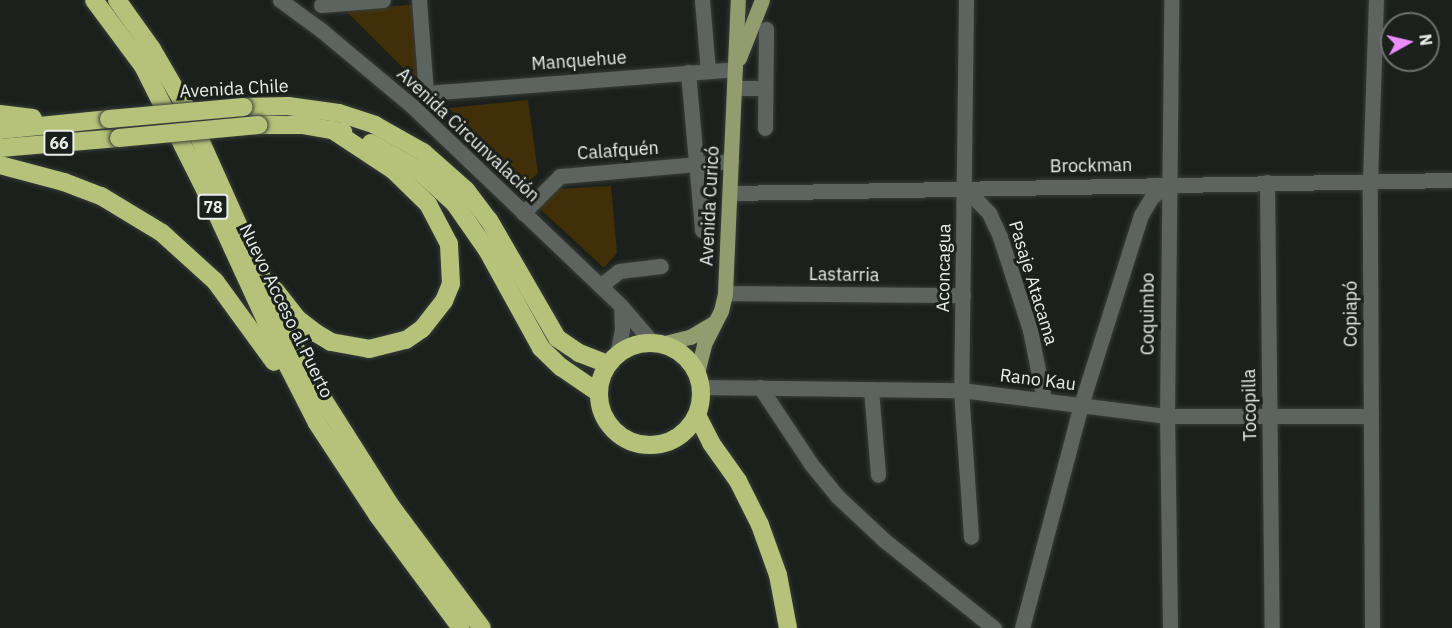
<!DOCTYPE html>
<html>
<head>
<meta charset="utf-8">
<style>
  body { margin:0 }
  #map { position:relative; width:1452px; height:628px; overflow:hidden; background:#1b201c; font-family:"IBM Plex Sans",sans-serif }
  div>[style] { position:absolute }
  .green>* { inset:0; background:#412f07 }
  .roads { filter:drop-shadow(0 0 2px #383c39) drop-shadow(0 0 2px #383c39) }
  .minor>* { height:15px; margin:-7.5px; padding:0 7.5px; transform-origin:7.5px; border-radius:7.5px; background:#5d635e }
  .major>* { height:15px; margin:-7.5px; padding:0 7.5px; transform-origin:7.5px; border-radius:7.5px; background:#929c6e }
  .highway>* { height:18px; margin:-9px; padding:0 9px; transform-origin:9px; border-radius:9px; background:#b6c279 }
  .highway>.ring { margin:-9px; padding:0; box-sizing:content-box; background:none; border:18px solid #b6c279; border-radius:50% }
  .bridges { filter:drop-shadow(0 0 2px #383c39) drop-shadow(0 0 2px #383c39) }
  .highway-bridge>* { height:18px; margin:-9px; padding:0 9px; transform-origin:9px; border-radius:9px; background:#b6c279 }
  span { translate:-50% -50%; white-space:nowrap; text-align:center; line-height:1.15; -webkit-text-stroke:6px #1b201c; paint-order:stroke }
  .shield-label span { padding:2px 4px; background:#1b201c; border:2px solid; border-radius:4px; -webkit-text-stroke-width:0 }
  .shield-label { font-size:16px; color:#eaedea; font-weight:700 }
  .street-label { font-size:18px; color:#eaedea }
  .north { position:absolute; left:1380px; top:12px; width:60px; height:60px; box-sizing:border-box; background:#1b201c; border:2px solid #6e726e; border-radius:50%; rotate:82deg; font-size:16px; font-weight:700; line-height:24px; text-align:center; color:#eaedea }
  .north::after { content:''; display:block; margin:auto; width:21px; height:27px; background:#eb8dfc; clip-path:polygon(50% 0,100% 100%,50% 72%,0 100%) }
</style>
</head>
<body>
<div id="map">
  <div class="green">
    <i style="clip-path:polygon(416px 4px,423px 88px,346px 11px)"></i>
    <i style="clip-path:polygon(528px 100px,538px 173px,525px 185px,449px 108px)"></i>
    <i style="clip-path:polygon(611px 186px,617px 253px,604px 268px,539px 208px,558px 189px)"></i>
  </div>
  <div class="roads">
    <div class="minor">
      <i style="left:280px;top:0;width:51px;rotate:36.2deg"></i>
      <i style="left:321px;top:30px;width:119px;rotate:39.9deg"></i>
      <i style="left:412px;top:106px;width:289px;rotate:43.7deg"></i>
      <i style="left:621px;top:306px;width:49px;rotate:49.1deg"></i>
      <i style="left:419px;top:0;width:93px;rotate:85.7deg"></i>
      <i style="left:702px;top:0;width:71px;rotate:85.2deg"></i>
      <i style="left:966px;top:0;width:390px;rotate:90.7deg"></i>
      <i style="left:961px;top:390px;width:147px;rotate:86.1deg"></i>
      <i style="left:321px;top:5px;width:62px;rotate:-4.6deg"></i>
      <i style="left:688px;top:72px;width:159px;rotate:84.9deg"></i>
      <i style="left:735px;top:88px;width:30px"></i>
      <i style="left:426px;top:93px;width:310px;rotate:-4.4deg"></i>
      <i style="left:765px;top:128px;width:99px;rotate:-89.4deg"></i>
      <i style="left:1267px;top:182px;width:446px;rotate:89.4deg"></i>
      <i style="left:965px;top:188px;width:35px;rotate:46deg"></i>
      <i style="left:989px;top:213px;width:26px;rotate:65deg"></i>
      <i style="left:1000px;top:237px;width:98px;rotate:72.1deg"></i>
      <i style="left:1030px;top:330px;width:71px;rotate:78.7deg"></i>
      <i style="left:730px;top:193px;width:722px;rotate:-1.03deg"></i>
      <i style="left:523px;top:213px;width:52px;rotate:-45deg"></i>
      <i style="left:560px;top:176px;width:172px;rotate:-5deg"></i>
      <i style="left:600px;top:286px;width:24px;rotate:-38deg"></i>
      <i style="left:619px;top:271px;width:42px;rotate:-6.8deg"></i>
      <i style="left:725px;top:293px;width:238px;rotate:0.5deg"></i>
      <i style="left:617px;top:355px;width:25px;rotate:-79deg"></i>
      <i style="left:622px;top:330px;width:24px;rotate:-92deg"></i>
      <i style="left:701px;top:387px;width:260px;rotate:0.7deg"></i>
      <i style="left:961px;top:390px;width:208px;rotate:7.2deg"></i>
      <i style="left:1167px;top:416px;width:204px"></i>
      <i style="left:760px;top:387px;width:92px;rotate:56.5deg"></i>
      <i style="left:811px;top:464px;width:41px;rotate:50.9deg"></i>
      <i style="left:837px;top:496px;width:64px;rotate:43.1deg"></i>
      <i style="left:884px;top:540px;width:141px;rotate:38.7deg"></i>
      <i style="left:871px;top:389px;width:86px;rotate:85.3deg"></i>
      <i style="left:1022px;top:628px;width:231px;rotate:-75.2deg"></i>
      <i style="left:1081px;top:405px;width:199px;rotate:-72.5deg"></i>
      <i style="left:1141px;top:215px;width:21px;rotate:-59deg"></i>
      <i style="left:1152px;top:197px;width:21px;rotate:-39deg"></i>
      <i style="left:1170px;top:628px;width:212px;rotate:-90.8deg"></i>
      <i style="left:1167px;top:416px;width:416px;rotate:-89.4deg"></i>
      <i style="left:1372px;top:628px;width:448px;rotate:-90.3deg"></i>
      <i style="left:1370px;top:180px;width:180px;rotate:-88.1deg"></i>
    </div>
    <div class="major">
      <i style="left:739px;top:58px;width:62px;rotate:-68.4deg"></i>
      <i style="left:661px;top:344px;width:30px;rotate:-14deg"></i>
      <i style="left:690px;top:337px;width:27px;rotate:-31deg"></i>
      <i style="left:697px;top:373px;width:30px;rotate:-76deg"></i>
      <i style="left:704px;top:344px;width:37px;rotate:-63deg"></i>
      <i style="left:721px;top:311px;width:18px;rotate:-77deg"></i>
      <i style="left:725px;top:293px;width:293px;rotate:-87.5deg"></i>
    </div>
    <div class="highway">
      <i style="left:94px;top:0;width:82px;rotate:53.4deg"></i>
      <i style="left:143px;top:66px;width:161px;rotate:63.4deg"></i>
      <i style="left:215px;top:210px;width:151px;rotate:65.3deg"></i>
      <i style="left:278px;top:347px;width:85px;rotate:62.8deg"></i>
      <i style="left:317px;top:423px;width:111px;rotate:56.7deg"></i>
      <i style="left:378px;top:516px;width:139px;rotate:53.5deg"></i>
      <i style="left:117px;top:0;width:60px;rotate:54.5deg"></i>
      <i style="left:152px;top:49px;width:66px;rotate:59.9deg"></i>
      <i style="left:185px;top:106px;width:235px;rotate:65.9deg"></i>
      <i style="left:281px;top:321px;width:89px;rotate:61.7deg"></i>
      <i style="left:323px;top:399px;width:127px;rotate:57.6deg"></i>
      <i style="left:391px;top:506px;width:152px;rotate:53.3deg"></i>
      <i style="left:243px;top:107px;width:45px;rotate:-1.3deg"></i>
      <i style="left:288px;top:106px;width:51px;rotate:7.8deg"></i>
      <i style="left:339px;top:113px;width:38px;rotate:18deg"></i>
      <i style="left:375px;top:125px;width:55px;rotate:29.4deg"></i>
      <i style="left:423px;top:152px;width:57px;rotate:41.5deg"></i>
      <i style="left:466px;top:190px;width:38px;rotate:53deg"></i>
      <i style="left:489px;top:220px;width:136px;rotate:60deg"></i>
      <i style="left:557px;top:338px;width:27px;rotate:34deg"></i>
      <i style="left:579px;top:353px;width:31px;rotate:21deg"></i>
      <i style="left:0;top:114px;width:33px;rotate:7deg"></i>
      <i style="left:258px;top:125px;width:44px"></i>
      <i style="left:302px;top:125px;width:42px;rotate:9.7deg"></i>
      <i style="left:0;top:130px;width:110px;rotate:-5.8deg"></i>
      <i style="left:371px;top:143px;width:53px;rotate:29.5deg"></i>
      <i style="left:417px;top:169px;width:52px;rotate:42.6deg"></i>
      <i style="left:455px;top:204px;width:56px;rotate:55.2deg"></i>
      <i style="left:487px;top:250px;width:112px;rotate:61.1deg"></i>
      <i style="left:541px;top:348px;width:28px;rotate:44deg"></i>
      <i style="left:561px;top:367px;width:46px;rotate:34.4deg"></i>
      <i style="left:0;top:148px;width:119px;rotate:-4.8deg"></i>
      <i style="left:0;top:165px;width:66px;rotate:14.9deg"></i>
      <i style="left:64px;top:182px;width:40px;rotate:21deg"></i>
      <i style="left:101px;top:196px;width:71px;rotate:31.2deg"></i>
      <i style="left:162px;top:233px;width:72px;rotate:42.2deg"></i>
      <i style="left:215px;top:281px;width:100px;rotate:53.9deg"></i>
      <i style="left:275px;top:290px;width:37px;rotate:52deg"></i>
      <i style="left:298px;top:319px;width:23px;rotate:38deg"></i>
      <i style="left:316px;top:333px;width:17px;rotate:31deg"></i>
      <i style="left:331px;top:342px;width:39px;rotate:10deg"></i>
      <i style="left:369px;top:349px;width:38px;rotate:-14deg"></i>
      <i style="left:406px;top:340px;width:19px;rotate:-35deg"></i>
      <i style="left:422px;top:329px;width:36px;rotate:-52deg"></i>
      <i style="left:444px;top:301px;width:18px;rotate:-68deg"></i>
      <i style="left:451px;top:284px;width:40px;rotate:-92.9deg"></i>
      <i style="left:449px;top:244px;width:45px;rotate:-117.7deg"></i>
      <i style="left:428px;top:204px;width:49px;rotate:-135.8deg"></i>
      <i style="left:393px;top:170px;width:74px;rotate:-146.5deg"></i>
      <i class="ring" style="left:599px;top:343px;width:84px;height:84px"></i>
      <i style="left:697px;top:415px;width:31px;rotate:63deg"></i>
      <i style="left:711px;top:443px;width:47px;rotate:54.6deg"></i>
      <i style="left:738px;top:481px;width:49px;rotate:63.4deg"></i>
      <i style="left:760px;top:525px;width:53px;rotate:70.2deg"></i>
      <i style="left:778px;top:575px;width:54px;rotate:79.3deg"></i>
    </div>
  </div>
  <div class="bridges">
    <div class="highway-bridge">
      <i style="left:109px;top:119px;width:135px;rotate:-5.1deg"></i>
      <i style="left:119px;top:138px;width:140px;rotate:-5.3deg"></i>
    </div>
  </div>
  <div class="shield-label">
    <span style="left:59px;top:143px">66</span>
    <span style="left:213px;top:207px">78</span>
  </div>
  <div class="street-label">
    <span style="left:579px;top:61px;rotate:-4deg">Manquehue</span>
    <span style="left:234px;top:89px;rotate:-3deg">Avenida Chile</span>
    <span style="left:468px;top:135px;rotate:43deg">Avenida Circunvalación</span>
    <span style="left:618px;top:151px;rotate:-4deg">Calafquén</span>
    <span style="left:1091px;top:166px;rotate:-1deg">Brockman</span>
    <span style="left:710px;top:206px;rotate:-87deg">Avenida Curicó</span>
    <span style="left:944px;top:268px;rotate:-89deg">Aconcagua</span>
    <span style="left:844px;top:275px;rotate:1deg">Lastarria</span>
    <span style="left:1033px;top:283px;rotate:73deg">Pasaje Atacama</span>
    <span style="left:286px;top:311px;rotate:64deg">Nuevo Acceso al Puerto</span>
    <span style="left:1148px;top:314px;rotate:-90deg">Coquimbo</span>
    <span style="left:1351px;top:314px;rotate:-90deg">Copiapó</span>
    <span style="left:1038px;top:380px;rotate:7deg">Rano Kau</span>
    <span style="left:1250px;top:405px;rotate:-91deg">Tocopilla</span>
  </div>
  <div class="north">N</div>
</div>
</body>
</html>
